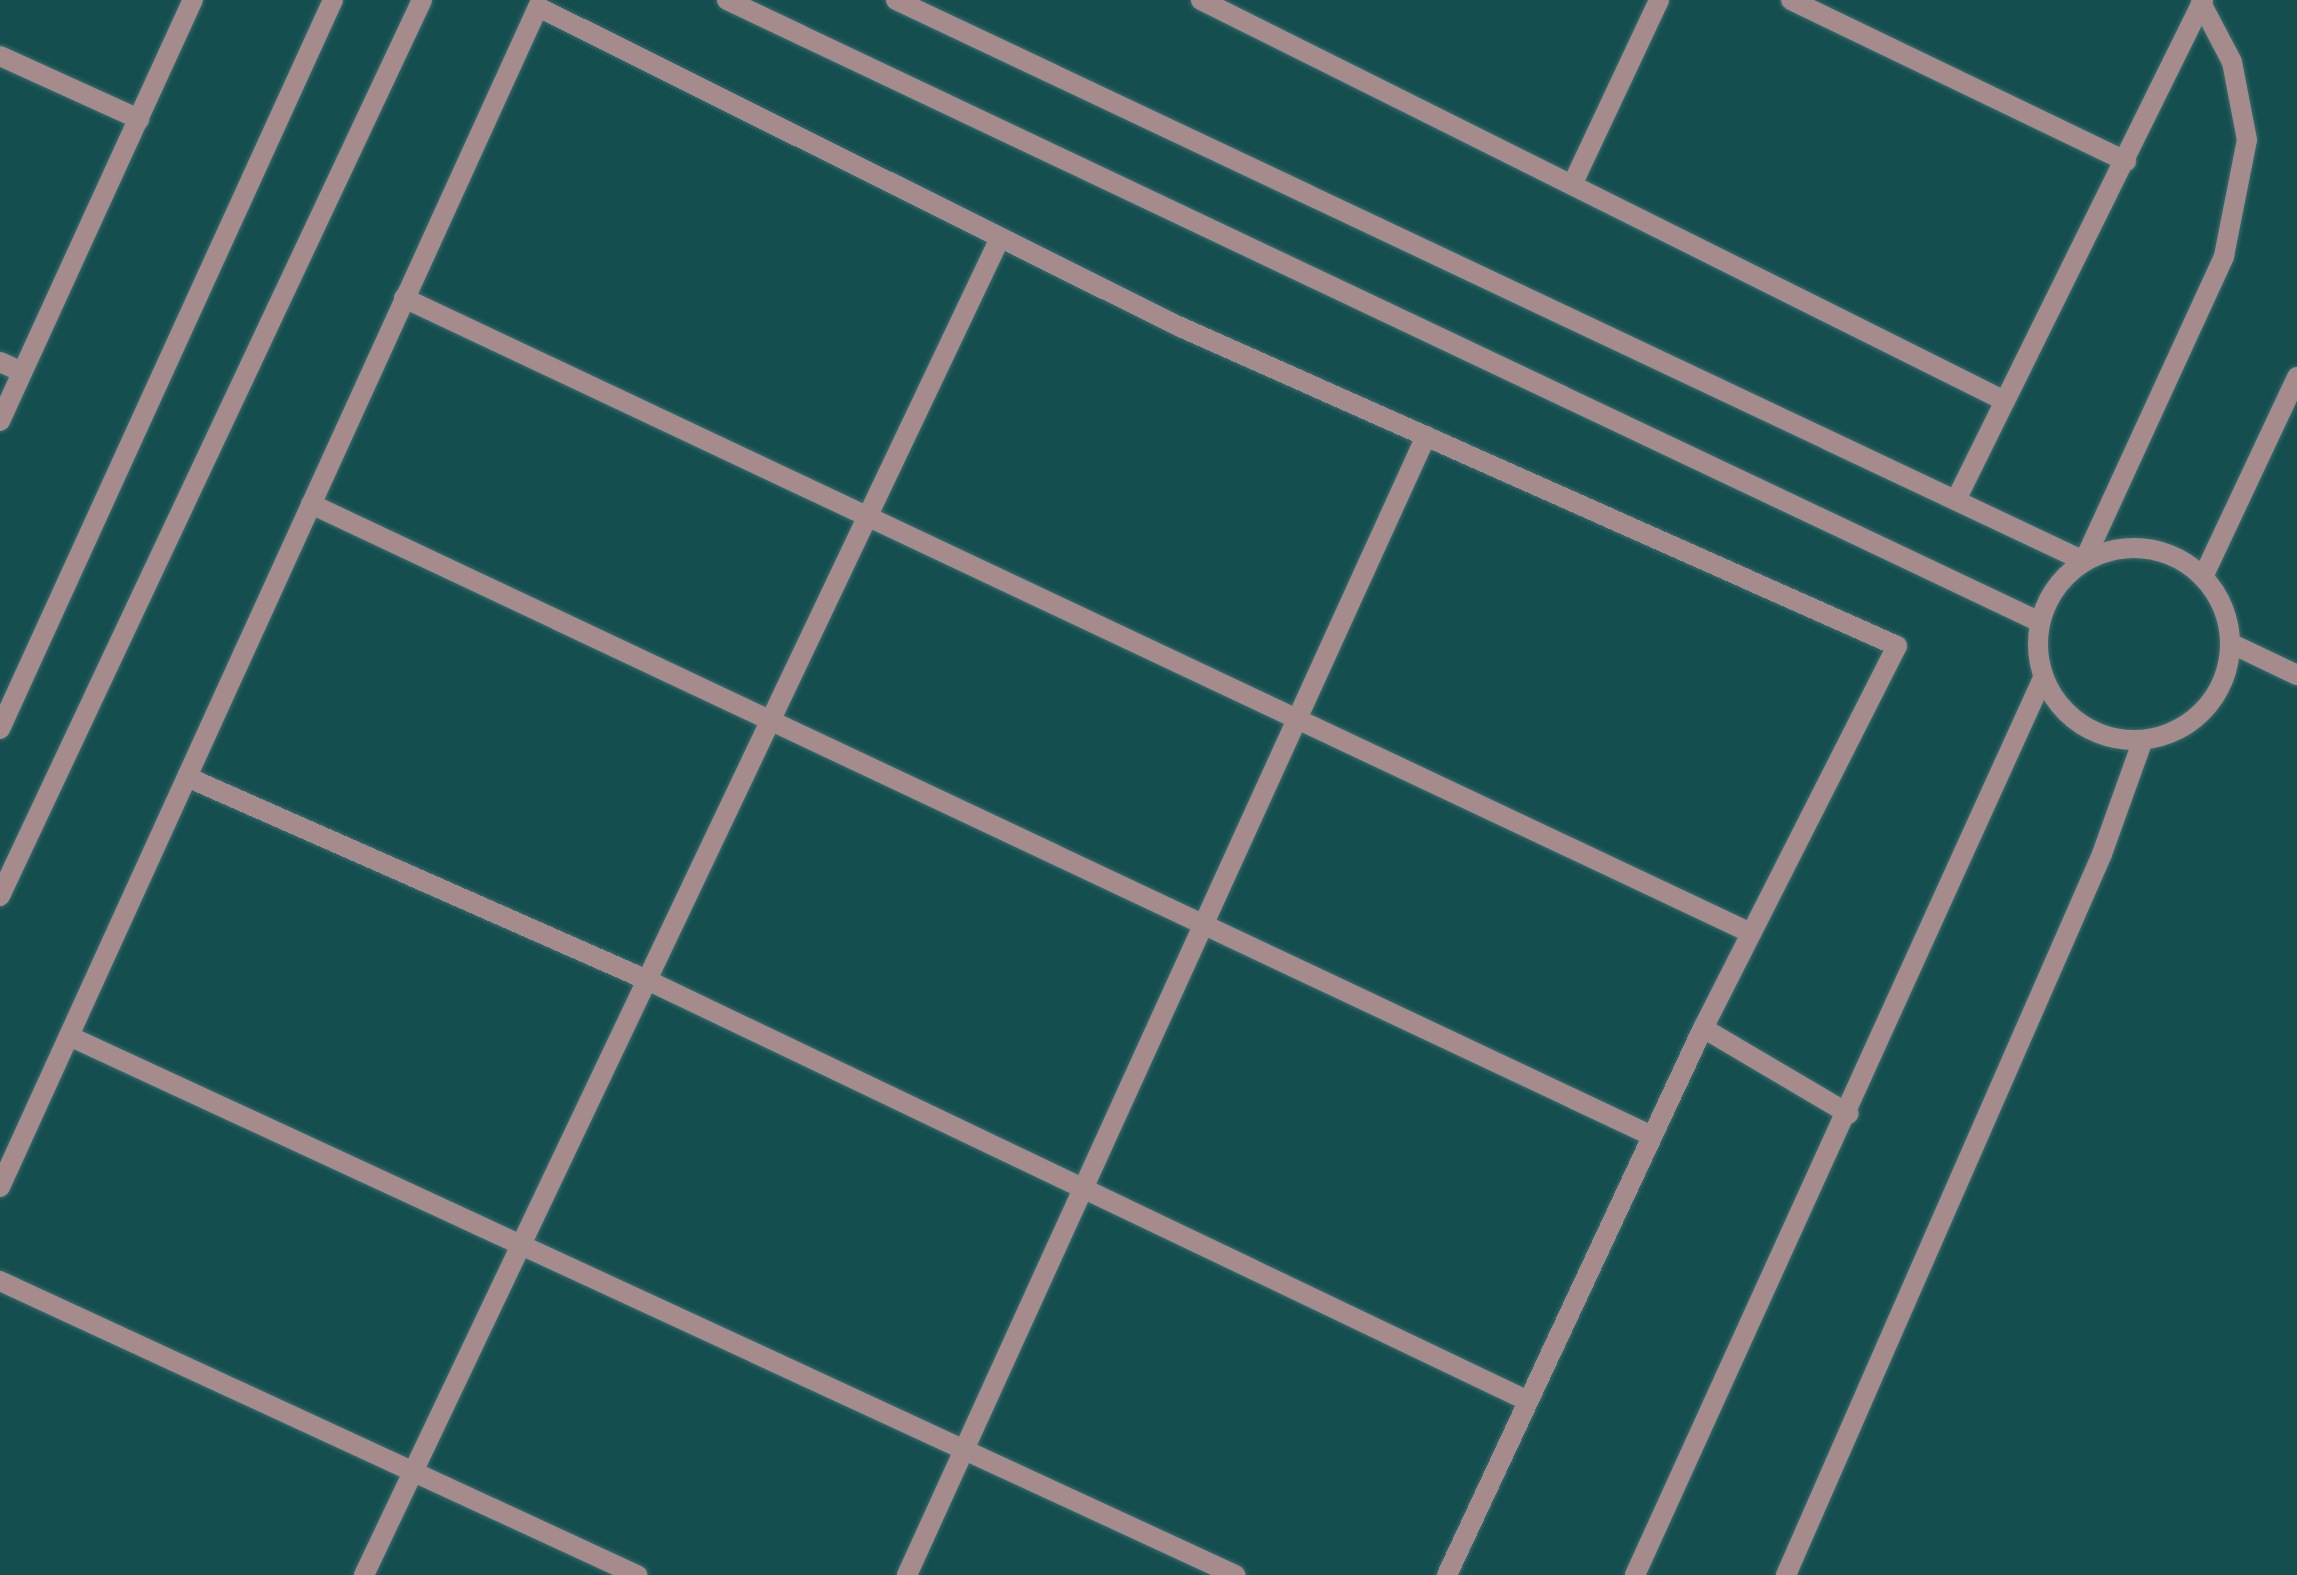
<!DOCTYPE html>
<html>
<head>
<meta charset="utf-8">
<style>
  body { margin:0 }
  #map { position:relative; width:2297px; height:1575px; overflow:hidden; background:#154e4f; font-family:Bitter,serif }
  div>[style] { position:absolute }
  .roads { filter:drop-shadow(0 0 2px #386c6d) drop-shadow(0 0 2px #386c6d) }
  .minor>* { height:20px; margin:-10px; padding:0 10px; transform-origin:10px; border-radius:10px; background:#a58b8c }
  .minor>.ring { margin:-10px; padding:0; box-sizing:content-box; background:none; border:20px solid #a58b8c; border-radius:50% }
  span { translate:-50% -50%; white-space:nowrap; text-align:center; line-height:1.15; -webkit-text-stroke:6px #054344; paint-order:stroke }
</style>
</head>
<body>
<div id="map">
  <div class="roads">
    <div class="minor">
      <i style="left:727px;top:0;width:1453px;rotate:25.35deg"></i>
      <i style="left:896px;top:0;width:1314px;rotate:25.28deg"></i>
      <i style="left:2084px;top:561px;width:336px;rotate:-65.3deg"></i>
      <i style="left:2224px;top:256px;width:118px;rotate:-78.8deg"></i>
      <i style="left:2247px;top:140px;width:79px;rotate:-100.9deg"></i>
      <i style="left:2232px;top:62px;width:67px;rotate:-117.7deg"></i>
      <i style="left:1201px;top:0;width:898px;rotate:26.51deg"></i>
      <i style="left:2005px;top:401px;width:447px;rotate:-63.7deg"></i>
      <i style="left:1791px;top:0;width:372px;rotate:25.7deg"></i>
      <i style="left:0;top:56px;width:153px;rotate:24.4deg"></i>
      <i style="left:1572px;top:185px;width:204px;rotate:-64.8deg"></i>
      <i style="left:404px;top:298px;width:1489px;rotate:25.24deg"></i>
      <i style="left:0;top:362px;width:24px;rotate:24deg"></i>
      <i style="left:0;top:421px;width:463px;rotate:-65.4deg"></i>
      <i style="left:1956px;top:500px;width:110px;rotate:-63.7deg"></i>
      <i style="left:311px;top:504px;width:1482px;rotate:25.23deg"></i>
      <i class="ring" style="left:2038px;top:548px;width:172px;height:172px"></i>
      <i style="left:2203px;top:577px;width:221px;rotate:-64.8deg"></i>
      <i style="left:2230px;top:643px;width:74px;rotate:25.5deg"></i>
      <i style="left:0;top:729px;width:801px;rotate:-65.45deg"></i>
      <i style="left:187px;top:777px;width:503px;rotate:23.81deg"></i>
      <i style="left:647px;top:980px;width:976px;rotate:25.54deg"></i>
      <i style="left:0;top:896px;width:990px;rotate:-64.78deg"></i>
      <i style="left:69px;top:1036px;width:1285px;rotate:24.81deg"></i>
      <i style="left:0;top:1187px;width:1297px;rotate:-65.49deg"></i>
      <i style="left:538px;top:7px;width:713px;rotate:26.49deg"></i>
      <i style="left:1176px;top:325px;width:789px;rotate:24deg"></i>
      <i style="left:1897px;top:646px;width:428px;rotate:116.9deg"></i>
      <i style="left:0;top:1281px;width:702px;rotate:24.78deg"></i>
      <i style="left:364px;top:1575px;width:1481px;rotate:-64.56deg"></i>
      <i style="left:907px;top:1575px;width:1252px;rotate:-65.5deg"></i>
      <i style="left:1447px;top:1575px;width:604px;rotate:-64.92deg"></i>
      <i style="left:1703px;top:1028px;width:169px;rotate:30.5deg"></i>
      <i style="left:1635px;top:1575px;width:985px;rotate:-65.54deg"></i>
      <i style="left:1786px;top:1575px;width:787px;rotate:-66.33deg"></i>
      <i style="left:2102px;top:854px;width:119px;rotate:-70.3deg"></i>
    </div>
  </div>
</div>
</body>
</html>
